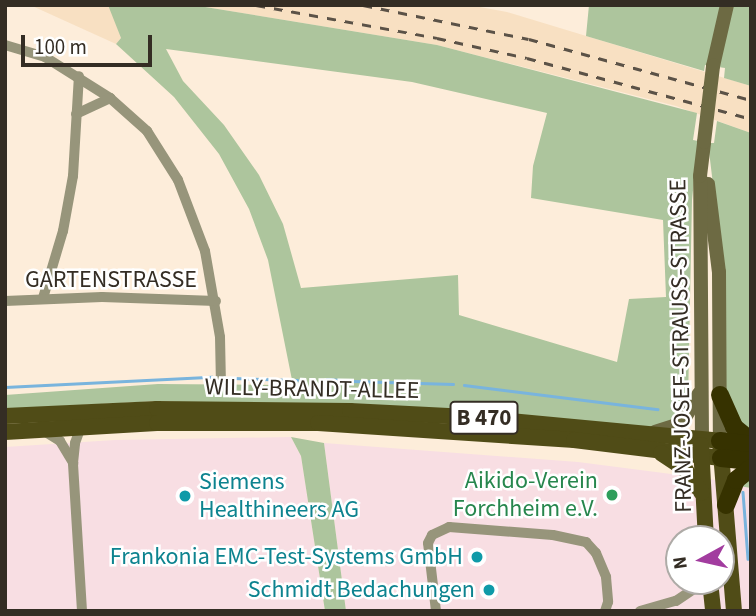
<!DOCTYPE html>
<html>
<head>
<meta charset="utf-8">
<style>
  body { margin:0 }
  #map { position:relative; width:756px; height:616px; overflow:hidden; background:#fdedda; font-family:"Source Sans 3",sans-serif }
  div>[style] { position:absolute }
  .commercial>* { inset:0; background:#f8dee3 }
  .built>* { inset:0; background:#f8e0c2 }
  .green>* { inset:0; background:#adc59d }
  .stream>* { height:2.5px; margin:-1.25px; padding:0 1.25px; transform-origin:1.25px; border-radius:1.25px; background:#79b4dd }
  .minor>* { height:10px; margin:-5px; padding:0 5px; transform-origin:5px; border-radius:5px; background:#97957b }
  .secondary>* { height:14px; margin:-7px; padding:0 7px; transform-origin:7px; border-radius:7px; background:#6d6a43 }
  .primary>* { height:16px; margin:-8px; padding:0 8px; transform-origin:8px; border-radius:8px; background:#504c17 }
  .motorway>* { height:18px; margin:-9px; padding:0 9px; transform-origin:9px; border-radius:9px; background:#363200 }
  .rail>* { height:2.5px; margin-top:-1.25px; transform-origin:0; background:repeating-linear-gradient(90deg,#5b5247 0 9px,transparent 0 18px) }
  .secondary-bridge>* { height:14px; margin:-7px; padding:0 7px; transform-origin:7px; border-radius:7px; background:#6d6a43 }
  .dots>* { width:19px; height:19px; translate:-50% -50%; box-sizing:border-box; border:4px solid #fff; border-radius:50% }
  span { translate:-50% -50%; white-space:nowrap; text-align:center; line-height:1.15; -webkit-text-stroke:5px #fff; paint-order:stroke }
  .shield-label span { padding:2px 5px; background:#fff; border:2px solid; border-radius:5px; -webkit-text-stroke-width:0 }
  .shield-label { font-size:23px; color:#342d24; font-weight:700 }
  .street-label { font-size:24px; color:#342d24 }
  .leisure-label { font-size:24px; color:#27864d }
  .right { translate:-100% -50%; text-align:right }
  .culture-label { font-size:24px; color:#0d838f }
  .left { translate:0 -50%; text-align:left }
  .frame { position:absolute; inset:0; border:7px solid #342d24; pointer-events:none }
  .north { position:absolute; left:665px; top:525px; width:70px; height:70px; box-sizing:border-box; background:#fff; border:2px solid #aeaba7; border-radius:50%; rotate:262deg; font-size:19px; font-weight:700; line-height:28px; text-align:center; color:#342d24 }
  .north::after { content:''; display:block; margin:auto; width:24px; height:32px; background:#a23c9f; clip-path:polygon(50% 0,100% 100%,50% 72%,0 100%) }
  .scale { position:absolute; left:21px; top:35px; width:131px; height:32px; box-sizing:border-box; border:4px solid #342d24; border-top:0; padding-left:9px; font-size:21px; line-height:24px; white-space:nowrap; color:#342d24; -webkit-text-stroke:5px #fff; paint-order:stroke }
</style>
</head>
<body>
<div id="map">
  <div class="commercial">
    <i style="clip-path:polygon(291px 437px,301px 456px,325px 611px,5px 611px,5px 447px,115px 440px)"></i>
    <i style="clip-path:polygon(evenodd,324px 443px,578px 462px,710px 479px,751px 488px,751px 611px,346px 611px,324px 443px,679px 539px,721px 539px,721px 581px,679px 581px,679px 539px)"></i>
  </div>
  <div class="built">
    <i style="clip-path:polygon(30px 5px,109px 5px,121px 38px,116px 44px)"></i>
    <i style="clip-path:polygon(193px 5px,469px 5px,507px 12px,751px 86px,751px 133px,676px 106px,437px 45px)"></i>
  </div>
  <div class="green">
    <i style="clip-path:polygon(evenodd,108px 5px,193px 5px,437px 45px,697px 113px,693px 140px,698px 141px,692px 200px,688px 403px,681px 417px,654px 427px,159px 401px,5px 409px,5px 395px,158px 384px,293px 385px,268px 260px,249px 209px,219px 154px,174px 97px,116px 44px,121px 38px,108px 5px,166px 49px,412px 82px,547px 113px,533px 166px,531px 198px,663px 220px,666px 297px,629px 299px,617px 362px,459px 315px,458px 275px,301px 288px,283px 224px,259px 175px,224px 125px,183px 81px,166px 49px)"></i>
    <i style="clip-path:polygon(589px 5px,751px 5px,751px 86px,724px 78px,725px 68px,705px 65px,704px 71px,586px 36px)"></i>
    <i style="clip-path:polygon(717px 121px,751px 133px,751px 488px,739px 486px,750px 434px,726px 403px,715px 201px,708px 143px,714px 143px)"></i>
    <i style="clip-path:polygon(291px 437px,324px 443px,346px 611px,325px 611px,301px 456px)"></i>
  </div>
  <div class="stream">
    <i style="left:751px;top:198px;width:2px;rotate:90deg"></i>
    <i style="left:233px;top:378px;width:64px;rotate:1.8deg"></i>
    <i style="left:327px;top:379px;width:16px;rotate:4deg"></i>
    <i style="left:352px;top:381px;width:101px;rotate:1.7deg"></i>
    <i style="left:464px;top:385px;width:195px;rotate:7.1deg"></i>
    <i style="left:5px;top:387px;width:207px;rotate:-2.8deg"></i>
    <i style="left:743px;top:492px;width:67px;rotate:85.7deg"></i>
    <i style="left:751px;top:589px;width:7px;rotate:90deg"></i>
  </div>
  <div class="minor">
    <i style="left:5px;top:45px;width:42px;rotate:16.7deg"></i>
    <i style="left:45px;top:57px;width:77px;rotate:32.2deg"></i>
    <i style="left:110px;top:98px;width:50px;rotate:41.7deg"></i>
    <i style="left:147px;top:131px;width:58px;rotate:57.7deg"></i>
    <i style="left:178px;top:180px;width:76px;rotate:69.2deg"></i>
    <i style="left:205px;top:251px;width:87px;rotate:80.1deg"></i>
    <i style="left:220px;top:337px;width:46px;rotate:88.8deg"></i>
    <i style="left:76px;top:114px;width:38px;rotate:-25deg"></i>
    <i style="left:43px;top:298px;width:70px;rotate:-73.4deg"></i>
    <i style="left:63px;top:231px;width:56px;rotate:-79.7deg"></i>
    <i style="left:73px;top:176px;width:100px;rotate:-86.6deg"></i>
    <i style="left:5px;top:301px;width:97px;rotate:-2.4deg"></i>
    <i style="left:102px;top:297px;width:114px;rotate:2deg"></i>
    <i style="left:44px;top:431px;width:19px;rotate:32deg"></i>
    <i style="left:60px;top:441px;width:26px;rotate:59deg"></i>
    <i style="left:82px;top:611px;width:148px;rotate:-93.5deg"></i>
    <i style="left:73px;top:463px;width:20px;rotate:-84deg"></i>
    <i style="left:75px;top:443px;width:12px;rotate:-70deg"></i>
    <i style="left:79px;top:432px;width:9px;rotate:-36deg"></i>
    <i style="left:436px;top:611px;width:68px;rotate:-96.7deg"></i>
    <i style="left:428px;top:543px;width:9px;rotate:-63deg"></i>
    <i style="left:432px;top:535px;width:19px;rotate:-25deg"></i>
    <i style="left:449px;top:527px;width:104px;rotate:4.4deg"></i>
    <i style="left:553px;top:535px;width:34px;rotate:12deg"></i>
    <i style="left:586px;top:542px;width:15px;rotate:48deg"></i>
    <i style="left:596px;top:553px;width:26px;rotate:67deg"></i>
    <i style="left:606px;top:577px;width:25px;rotate:85deg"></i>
    <i style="left:608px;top:602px;width:9px;rotate:108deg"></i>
    <i style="left:640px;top:611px;width:37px;rotate:-16deg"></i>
    <i style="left:676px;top:601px;width:25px;rotate:-34deg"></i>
    <i style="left:697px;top:587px;width:7px;rotate:-63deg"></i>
  </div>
  <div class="secondary">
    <i style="left:713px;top:66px;width:63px;rotate:-77.1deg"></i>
    <i style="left:708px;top:184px;width:89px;rotate:82.9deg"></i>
    <i style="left:719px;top:272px;width:169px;rotate:89.7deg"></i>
    <i style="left:655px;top:432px;width:28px;rotate:-18deg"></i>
    <i style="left:682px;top:423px;width:34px;rotate:-60deg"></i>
    <i style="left:702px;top:439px;width:263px;rotate:-90.4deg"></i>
    <i style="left:700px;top:176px;width:34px;rotate:-83deg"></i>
  </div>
  <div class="primary">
    <i style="left:5px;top:416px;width:152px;rotate:-2.6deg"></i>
    <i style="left:157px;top:409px;width:193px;rotate:0.6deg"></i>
    <i style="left:350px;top:411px;width:118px;rotate:2.9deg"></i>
    <i style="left:468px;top:417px;width:253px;rotate:5.4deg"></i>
    <i style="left:720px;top:441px;width:171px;rotate:85.3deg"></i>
    <i style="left:5px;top:432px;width:152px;rotate:-3.4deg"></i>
    <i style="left:157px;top:423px;width:161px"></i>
    <i style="left:318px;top:423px;width:257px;rotate:3.8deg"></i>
    <i style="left:574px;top:440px;width:148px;rotate:7deg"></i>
    <i style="left:701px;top:445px;width:94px;rotate:87deg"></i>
    <i style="left:661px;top:453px;width:29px;rotate:34deg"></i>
    <i style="left:685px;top:469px;width:29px;rotate:55deg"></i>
    <i style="left:710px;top:581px;width:30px;rotate:84deg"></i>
  </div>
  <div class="motorway">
    <i style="left:720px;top:395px;width:35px;rotate:66deg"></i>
    <i style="left:734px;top:427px;width:22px;rotate:39deg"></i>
    <i style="left:720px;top:441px;width:31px;rotate:7deg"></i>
    <i style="left:721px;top:458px;width:30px;rotate:6deg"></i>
    <i style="left:726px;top:505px;width:27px;rotate:-68deg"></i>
    <i style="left:736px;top:480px;width:19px;rotate:-39deg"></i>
  </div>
  <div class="rail">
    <i style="left:256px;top:5px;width:184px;rotate:10.3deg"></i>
    <i style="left:437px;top:38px;width:92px;rotate:12.5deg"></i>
    <i style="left:527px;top:58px;width:232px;rotate:15.2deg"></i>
    <i style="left:363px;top:5px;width:169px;rotate:11.6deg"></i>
    <i style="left:529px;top:39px;width:230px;rotate:15.4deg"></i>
  </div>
  <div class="secondary-bridge">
    <i style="left:704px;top:142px;width:77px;rotate:-83.2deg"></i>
  </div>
  <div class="dots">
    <i style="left:612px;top:495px;background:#2e9e5b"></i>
    <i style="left:185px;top:496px;background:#0f9aa8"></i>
    <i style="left:477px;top:557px;background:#0f9aa8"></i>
    <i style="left:489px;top:590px;background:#0f9aa8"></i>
  </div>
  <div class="shield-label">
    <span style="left:484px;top:418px">B 470</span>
  </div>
  <div class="street-label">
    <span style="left:111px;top:280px">GARTENSTRASSE</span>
    <span style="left:681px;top:346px;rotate:-91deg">FRANZ-JOSEF-STRAUSS-STRASSE</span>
    <span style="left:312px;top:389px;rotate:1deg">WILLY-BRANDT-ALLEE</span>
  </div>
  <div class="leisure-label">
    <span class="right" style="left:598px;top:495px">Aikido-Verein<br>Forchheim e.V.</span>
  </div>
  <div class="culture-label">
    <span class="left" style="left:199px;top:496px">Siemens<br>Healthineers AG</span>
    <span class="right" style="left:463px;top:557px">Frankonia EMC-Test-Systems GmbH</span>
    <span class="right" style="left:475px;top:590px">Schmidt Bedachungen</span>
  </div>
  <div class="frame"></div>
  <div class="north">N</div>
  <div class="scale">100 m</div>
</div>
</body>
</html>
